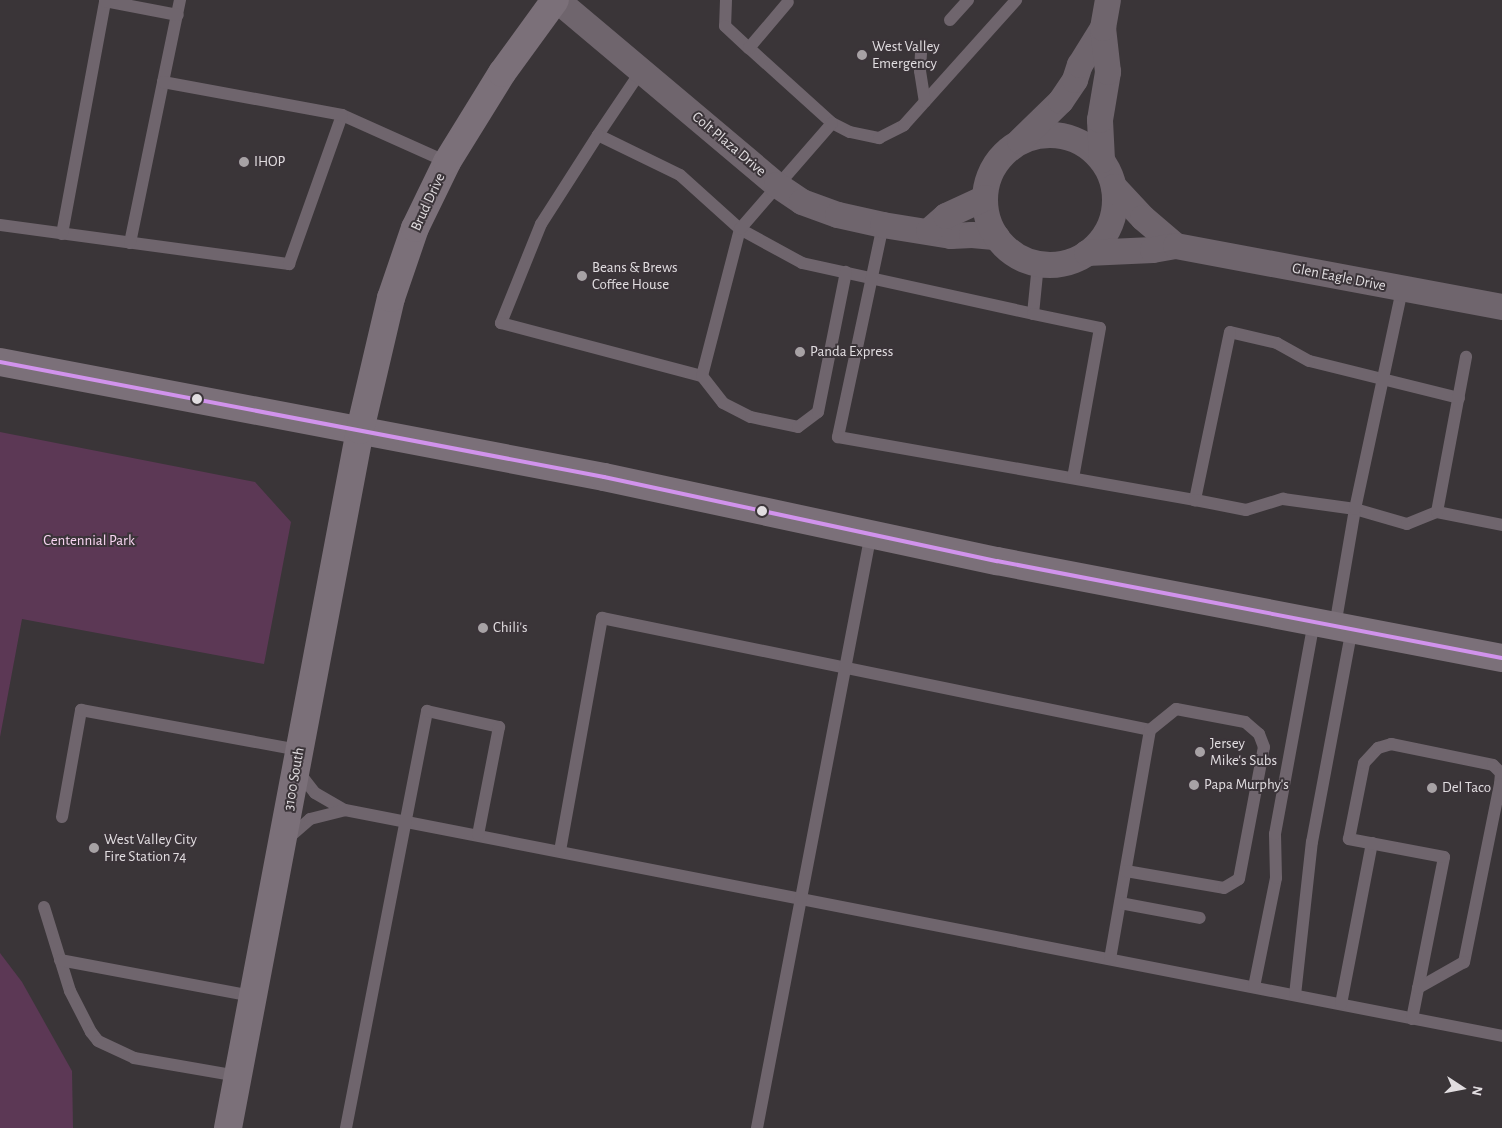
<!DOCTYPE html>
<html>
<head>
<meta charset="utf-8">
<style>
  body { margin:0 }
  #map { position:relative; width:1502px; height:1128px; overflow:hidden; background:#3a3538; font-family:"Alegreya Sans",sans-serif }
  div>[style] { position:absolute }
  .green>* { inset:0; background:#5c3855 }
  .lane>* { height:12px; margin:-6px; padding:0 6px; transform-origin:6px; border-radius:6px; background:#6f656d }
  .street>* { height:26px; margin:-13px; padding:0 13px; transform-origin:13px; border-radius:13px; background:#6f656d }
  .street>.ring { margin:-13px; padding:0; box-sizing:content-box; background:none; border:26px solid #6f656d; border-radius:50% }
  .secondary>* { height:28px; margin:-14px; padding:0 14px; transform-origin:14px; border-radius:14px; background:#7b7079 }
  .bus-1>* { height:4px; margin:-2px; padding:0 2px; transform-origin:2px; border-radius:2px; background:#d193ec }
  .dots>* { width:14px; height:14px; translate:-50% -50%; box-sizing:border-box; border:2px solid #3b3439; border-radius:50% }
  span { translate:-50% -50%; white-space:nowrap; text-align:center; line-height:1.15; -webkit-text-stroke:4px #3b3439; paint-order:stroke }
  .poi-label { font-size:15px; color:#e1dde0 }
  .left { translate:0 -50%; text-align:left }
  .street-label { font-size:15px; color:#e1dde0 }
  .park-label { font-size:15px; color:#f8d5f1 }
  .north { position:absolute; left:1437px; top:1063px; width:50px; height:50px; -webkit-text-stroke:4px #3b3439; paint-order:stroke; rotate:101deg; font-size:14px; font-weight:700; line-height:20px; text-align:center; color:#e1dde0 }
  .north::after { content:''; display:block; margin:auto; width:18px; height:22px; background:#e1dde0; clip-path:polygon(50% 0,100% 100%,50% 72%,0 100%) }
</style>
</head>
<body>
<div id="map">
  <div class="green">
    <i style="clip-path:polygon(0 432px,255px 482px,291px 522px,264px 664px,22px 619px,0 737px)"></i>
    <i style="clip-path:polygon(0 953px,22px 982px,72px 1071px,73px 1128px,0 1128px)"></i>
  </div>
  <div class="lane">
    <i style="left:726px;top:0;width:26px;rotate:92deg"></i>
    <i style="left:725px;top:26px;width:33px;rotate:43deg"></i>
    <i style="left:749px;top:48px;width:112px;rotate:42.1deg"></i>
    <i style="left:832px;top:123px;width:20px;rotate:27deg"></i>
    <i style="left:850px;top:132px;width:30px;rotate:12deg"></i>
    <i style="left:879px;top:138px;width:28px;rotate:-27deg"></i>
    <i style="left:904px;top:125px;width:168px;rotate:-48.1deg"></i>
    <i style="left:950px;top:20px;width:27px;rotate:-48deg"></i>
    <i style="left:749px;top:48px;width:60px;rotate:-49.7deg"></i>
    <i style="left:921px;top:53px;width:18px;rotate:93deg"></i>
    <i style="left:920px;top:71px;width:31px;rotate:81deg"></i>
    <i style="left:641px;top:71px;width:77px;rotate:123.9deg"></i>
    <i style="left:598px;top:135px;width:91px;rotate:26deg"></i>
    <i style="left:680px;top:175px;width:81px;rotate:42deg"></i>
    <i style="left:740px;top:229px;width:71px;rotate:28.7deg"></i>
    <i style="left:802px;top:263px;width:237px;rotate:12.4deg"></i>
    <i style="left:163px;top:82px;width:84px;rotate:-78.3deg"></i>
    <i style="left:598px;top:135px;width:106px;rotate:122.6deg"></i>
    <i style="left:541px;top:224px;width:107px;rotate:112deg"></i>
    <i style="left:501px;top:323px;width:208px;rotate:14.8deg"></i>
    <i style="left:702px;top:376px;width:152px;rotate:-75.5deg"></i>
    <i style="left:740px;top:229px;width:140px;rotate:-49deg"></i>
    <i style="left:0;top:225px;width:292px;rotate:7.7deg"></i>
    <i style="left:289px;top:264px;width:158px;rotate:-70.4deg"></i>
    <i style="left:342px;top:115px;width:115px;rotate:24.1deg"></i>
    <i style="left:883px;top:225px;width:217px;rotate:102deg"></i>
    <i style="left:838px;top:437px;width:363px;rotate:10deg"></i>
    <i style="left:62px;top:234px;width:237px;rotate:-79.5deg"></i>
    <i style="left:105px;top:1px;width:74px;rotate:10.9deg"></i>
    <i style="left:130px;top:243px;width:164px;rotate:-78.4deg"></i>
    <i style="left:163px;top:82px;width:182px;rotate:10.4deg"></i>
    <i style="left:1038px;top:264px;width:50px;rotate:95.7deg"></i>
    <i style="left:1033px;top:314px;width:68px;rotate:11.8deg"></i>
    <i style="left:1100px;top:328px;width:152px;rotate:100.2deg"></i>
    <i style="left:702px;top:376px;width:34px;rotate:52deg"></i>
    <i style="left:723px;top:403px;width:31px;rotate:27deg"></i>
    <i style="left:751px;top:417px;width:48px;rotate:12deg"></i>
    <i style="left:798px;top:427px;width:25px;rotate:-37deg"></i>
    <i style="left:818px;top:412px;width:143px;rotate:-78.7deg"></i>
    <i style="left:1459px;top:398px;width:154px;rotate:-166.1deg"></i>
    <i style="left:1309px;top:361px;width:37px;rotate:-151deg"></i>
    <i style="left:1277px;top:343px;width:48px;rotate:-166.8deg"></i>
    <i style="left:1230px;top:332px;width:172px;rotate:101.8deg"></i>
    <i style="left:1195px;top:500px;width:52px;rotate:11.1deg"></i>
    <i style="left:1246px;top:510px;width:39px;rotate:-17deg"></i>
    <i style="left:1283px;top:499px;width:73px;rotate:7.9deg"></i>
    <i style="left:1355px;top:509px;width:54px;rotate:16.1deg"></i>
    <i style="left:1407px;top:524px;width:32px;rotate:-22deg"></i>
    <i style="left:1437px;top:512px;width:66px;rotate:11.3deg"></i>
    <i style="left:1437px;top:512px;width:158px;rotate:-79.4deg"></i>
    <i style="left:1335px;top:626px;width:119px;rotate:-80.3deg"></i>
    <i style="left:1355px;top:509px;width:225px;rotate:-77.9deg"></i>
    <i style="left:297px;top:770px;width:29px;rotate:52deg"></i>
    <i style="left:315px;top:793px;width:34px;rotate:30deg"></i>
    <i style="left:345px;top:810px;width:1179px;rotate:11.05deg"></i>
    <i style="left:62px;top:817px;width:109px;rotate:-79.9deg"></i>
    <i style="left:81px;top:710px;width:222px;rotate:10.4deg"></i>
    <i style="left:286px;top:840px;width:32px;rotate:-41deg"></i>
    <i style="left:310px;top:819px;width:36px;rotate:-14deg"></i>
    <i style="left:560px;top:851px;width:237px;rotate:-79.8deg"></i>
    <i style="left:602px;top:618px;width:559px;rotate:11.55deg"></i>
    <i style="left:1150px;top:730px;width:232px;rotate:99.9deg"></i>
    <i style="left:1126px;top:871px;width:99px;rotate:9.8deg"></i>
    <i style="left:1224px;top:888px;width:17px;rotate:-31deg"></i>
    <i style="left:1239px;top:879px;width:134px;rotate:-79.3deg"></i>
    <i style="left:1264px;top:747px;width:14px;rotate:-111deg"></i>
    <i style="left:1259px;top:734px;width:18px;rotate:-139deg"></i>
    <i style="left:1245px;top:722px;width:70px;rotate:-169.3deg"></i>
    <i style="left:1176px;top:709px;width:33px;rotate:141deg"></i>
    <i style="left:1120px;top:903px;width:81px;rotate:10.6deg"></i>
    <i style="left:44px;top:907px;width:88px;rotate:72.8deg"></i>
    <i style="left:70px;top:991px;width:46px;rotate:62.9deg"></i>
    <i style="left:91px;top:1032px;width:11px;rotate:52deg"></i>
    <i style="left:98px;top:1041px;width:40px;rotate:25deg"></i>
    <i style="left:134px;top:1058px;width:106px;rotate:9.8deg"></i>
    <i style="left:60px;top:960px;width:196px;rotate:10.6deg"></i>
    <i style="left:1254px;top:987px;width:111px;rotate:-78.6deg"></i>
    <i style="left:1276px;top:878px;width:44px;rotate:-91.3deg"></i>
    <i style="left:1275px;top:834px;width:216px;rotate:-79.6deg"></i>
    <i style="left:1295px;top:995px;width:154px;rotate:-83.7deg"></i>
    <i style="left:1312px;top:842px;width:217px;rotate:-79.4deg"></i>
    <i style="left:1341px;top:1004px;width:164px;rotate:-79.1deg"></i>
    <i style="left:1412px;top:1019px;width:165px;rotate:-78.8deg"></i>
    <i style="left:1444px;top:857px;width:97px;rotate:-169.3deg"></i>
    <i style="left:1349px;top:839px;width:77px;rotate:-78.8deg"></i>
    <i style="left:1364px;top:763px;width:21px;rotate:-47deg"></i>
    <i style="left:1378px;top:748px;width:14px;rotate:-17deg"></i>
    <i style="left:1391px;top:744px;width:104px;rotate:11.6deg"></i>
    <i style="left:1493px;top:765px;width:11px;rotate:45deg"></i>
    <i style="left:1501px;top:773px;width:11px;rotate:95deg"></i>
    <i style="left:1500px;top:784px;width:182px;rotate:101.4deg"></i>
    <i style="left:1464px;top:962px;width:53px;rotate:150.5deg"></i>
    <i style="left:346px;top:1128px;width:425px;rotate:-79deg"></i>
    <i style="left:427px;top:711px;width:74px;rotate:12.5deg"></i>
    <i style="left:499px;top:727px;width:110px;rotate:101deg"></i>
    <i style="left:757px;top:1128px;width:606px;rotate:-79.15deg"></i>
  </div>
  <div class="street">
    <i style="left:557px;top:0;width:287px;rotate:40.1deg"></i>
    <i style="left:777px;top:185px;width:30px;rotate:34deg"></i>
    <i style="left:802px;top:202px;width:38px;rotate:20deg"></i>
    <i style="left:838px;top:215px;width:46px;rotate:12.5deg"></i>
    <i style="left:883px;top:225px;width:69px;rotate:9.2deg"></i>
    <i style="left:951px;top:236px;width:21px;rotate:-3deg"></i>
    <i style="left:972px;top:235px;width:25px;rotate:5deg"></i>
    <i class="ring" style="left:985px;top:135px;width:104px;height:104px"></i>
    <i style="left:1020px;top:141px;width:57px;rotate:-44.3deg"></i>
    <i style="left:1061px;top:101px;width:25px;rotate:-56deg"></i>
    <i style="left:1075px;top:80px;width:16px;rotate:-72deg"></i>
    <i style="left:1080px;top:65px;width:44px;rotate:-58.1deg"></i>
    <i style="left:1102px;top:160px;width:40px;rotate:-92.9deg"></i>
    <i style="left:1100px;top:120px;width:49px;rotate:-80.5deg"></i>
    <i style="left:1108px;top:72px;width:44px;rotate:-96.5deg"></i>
    <i style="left:1103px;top:28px;width:28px;rotate:-80deg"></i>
    <i style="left:1114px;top:187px;width:42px;rotate:46.9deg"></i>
    <i style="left:1143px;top:218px;width:43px;rotate:40.3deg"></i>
    <i style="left:929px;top:231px;width:23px;rotate:-41deg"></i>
    <i style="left:946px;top:216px;width:43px;rotate:-24.8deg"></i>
    <i style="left:1087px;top:253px;width:66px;rotate:-2.6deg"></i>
    <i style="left:1153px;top:250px;width:23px;rotate:-10deg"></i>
    <i style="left:1176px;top:246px;width:332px;rotate:10.6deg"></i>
  </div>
  <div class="secondary">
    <i style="left:0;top:362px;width:615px;rotate:10.78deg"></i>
    <i style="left:604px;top:477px;width:402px;rotate:12.1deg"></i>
    <i style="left:997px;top:561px;width:514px;rotate:10.87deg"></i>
    <i style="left:228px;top:1128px;width:710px;rotate:-79.29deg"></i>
    <i style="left:360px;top:430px;width:136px;rotate:-76.8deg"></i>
    <i style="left:391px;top:298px;width:74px;rotate:-71.1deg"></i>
    <i style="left:415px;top:228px;width:73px;rotate:-64.1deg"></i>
    <i style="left:447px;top:162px;width:105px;rotate:-58.3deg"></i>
    <i style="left:502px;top:73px;width:90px;rotate:-54deg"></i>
  </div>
  <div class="bus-1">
    <i style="left:0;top:362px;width:615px;rotate:10.78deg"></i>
    <i style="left:604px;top:477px;width:402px;rotate:12.1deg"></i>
    <i style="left:997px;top:561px;width:514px;rotate:10.87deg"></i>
  </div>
  <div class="dots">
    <i style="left:862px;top:55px;background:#a7a2a5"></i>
    <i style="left:244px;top:162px;background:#a7a2a5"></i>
    <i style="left:582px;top:276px;background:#a7a2a5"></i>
    <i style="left:800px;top:352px;background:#a7a2a5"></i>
    <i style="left:197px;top:399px;background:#e1dde0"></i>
    <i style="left:762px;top:511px;background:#e1dde0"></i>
    <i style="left:483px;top:628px;background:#a7a2a5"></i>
    <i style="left:1200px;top:752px;background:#a7a2a5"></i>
    <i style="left:1194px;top:785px;background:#a7a2a5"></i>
    <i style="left:1432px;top:788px;background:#a7a2a5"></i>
    <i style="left:94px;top:848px;background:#a7a2a5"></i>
  </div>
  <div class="poi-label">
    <span class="left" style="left:872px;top:55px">West Valley<br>Emergency</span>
    <span class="left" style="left:254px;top:162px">IHOP</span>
    <span class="left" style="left:592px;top:276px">Beans &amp; Brews<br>Coffee House</span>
    <span class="left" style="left:810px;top:352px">Panda Express</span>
    <span class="left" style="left:493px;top:628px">Chili's</span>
    <span class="left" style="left:1210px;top:752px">Jersey<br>Mike's Subs</span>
    <span class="left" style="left:1204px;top:785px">Papa Murphy's</span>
    <span class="left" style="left:1442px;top:788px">Del Taco</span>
    <span class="left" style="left:104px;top:848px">West Valley City<br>Fire Station 74</span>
  </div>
  <div class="street-label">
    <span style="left:729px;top:144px;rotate:40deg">Colt Plaza Drive</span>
    <span style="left:428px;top:202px;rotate:-65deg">Brud Drive</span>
    <span style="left:1339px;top:277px;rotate:11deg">Glen Eagle Drive</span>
    <span style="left:294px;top:779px;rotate:-80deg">3100 South</span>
  </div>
  <div class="park-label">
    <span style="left:89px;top:541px">Centennial Park</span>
  </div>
  <div class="north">N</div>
</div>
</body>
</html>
